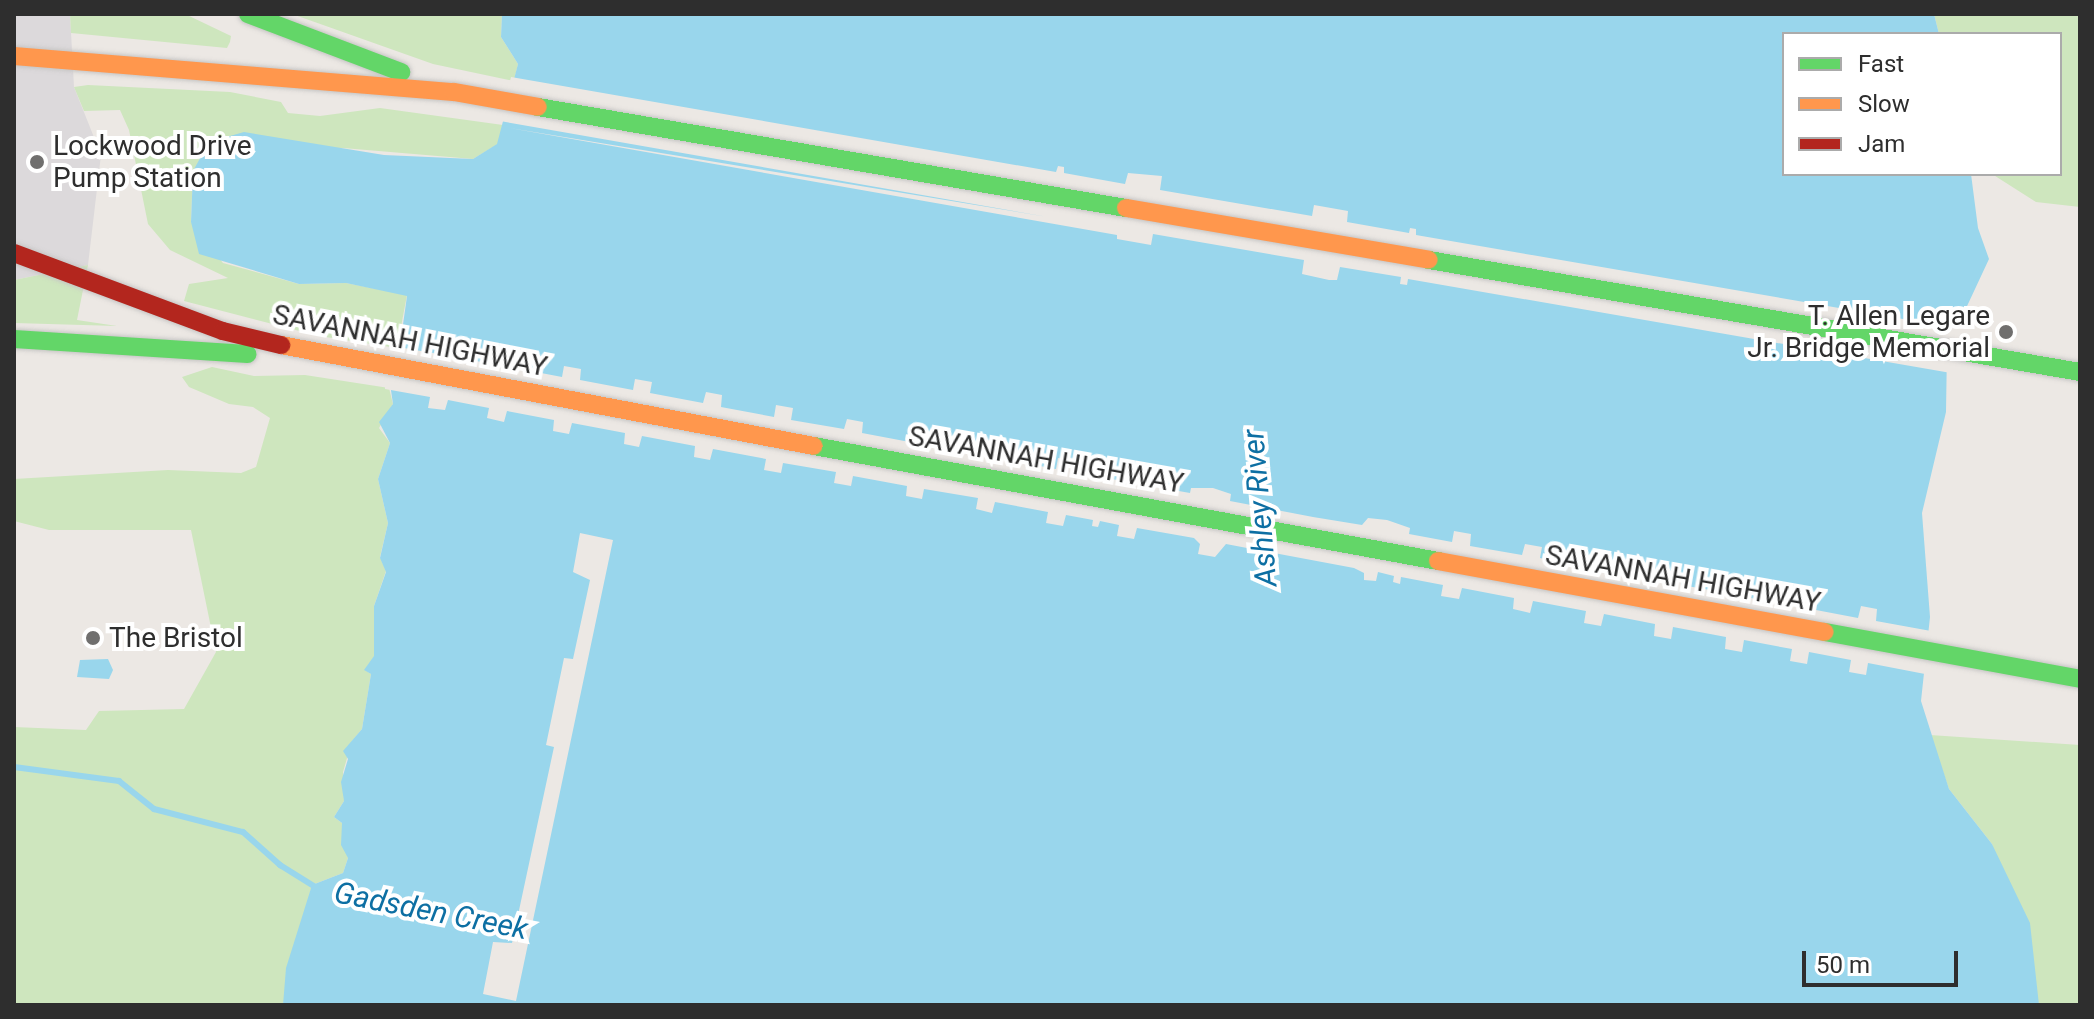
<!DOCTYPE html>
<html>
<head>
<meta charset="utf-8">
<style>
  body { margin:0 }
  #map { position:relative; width:2094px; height:1019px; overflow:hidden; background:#ece8e4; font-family:Roboto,sans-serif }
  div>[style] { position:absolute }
  .industrial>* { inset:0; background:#dcd9db }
  .green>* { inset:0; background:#cee6be }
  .water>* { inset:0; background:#99d6ec }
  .pier>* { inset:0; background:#ece8e4 }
  .stream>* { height:6px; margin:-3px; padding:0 3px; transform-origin:3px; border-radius:3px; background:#99d6ec }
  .roads { filter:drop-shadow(0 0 2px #c6c5c4) drop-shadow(0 0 2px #c6c5c4) }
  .fast>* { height:18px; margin:-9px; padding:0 9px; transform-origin:9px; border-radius:9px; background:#63d668 }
  .slow>* { height:18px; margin:-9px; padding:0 9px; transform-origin:9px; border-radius:9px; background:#ff974d }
  .jam>* { height:18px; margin:-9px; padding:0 9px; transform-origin:9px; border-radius:9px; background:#b3261e }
  .dots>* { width:22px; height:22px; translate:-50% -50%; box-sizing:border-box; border:4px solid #fff; border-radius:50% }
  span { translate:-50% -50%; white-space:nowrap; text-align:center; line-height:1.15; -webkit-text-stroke:8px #fff; paint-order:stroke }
  .poi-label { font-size:28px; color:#2e2e2e }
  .left { translate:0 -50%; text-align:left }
  .right { translate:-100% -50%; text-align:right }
  .street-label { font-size:28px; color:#2e2e2e }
  .water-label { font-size:30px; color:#0d6fa3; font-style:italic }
  .frame { position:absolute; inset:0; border:16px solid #2e2e2e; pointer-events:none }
  .legend { position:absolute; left:1782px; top:32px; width:280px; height:144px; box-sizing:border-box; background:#fff; border:2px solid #ababab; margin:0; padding:10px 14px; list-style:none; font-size:24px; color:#2e2e2e }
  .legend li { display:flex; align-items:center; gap:16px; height:40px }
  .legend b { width:40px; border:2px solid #ababab }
  .scale { position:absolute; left:1802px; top:951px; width:156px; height:36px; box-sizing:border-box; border:4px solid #2e2e2e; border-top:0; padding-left:10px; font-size:24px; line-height:28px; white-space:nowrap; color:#2e2e2e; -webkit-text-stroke:6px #fff; paint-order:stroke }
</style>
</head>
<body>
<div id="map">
  <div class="industrial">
    <i style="clip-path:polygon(14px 14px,70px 14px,74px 87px,101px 155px,88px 265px,14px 280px)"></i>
  </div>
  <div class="green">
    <i style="clip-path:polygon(70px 14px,185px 14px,231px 36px,230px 42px,227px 48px,71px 33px)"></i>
    <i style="clip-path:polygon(292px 14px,502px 14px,501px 37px,518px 64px,514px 81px,433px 64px)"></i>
    <i style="clip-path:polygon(1934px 14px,2080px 14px,2080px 207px,2036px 202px,1992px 174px,2060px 174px,2060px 34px,1939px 34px)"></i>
    <i style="clip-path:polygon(88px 85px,230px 92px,281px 102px,288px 113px,320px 116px,380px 108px,503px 125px,498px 144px,473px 159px,343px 148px,193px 171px,191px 222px,223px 263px,299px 284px,346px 283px,407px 295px,397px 348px,319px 336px,184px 301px,189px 284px,228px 278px,170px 250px,148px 224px,129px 130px,120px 110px,84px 111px,74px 87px)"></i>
    <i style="clip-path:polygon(88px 265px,77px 320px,117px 326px,14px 323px,14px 280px)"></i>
    <i style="clip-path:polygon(212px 367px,254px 376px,305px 375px,389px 388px,393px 404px,379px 428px,390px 443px,378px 479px,388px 523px,380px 557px,386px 571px,374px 606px,374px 657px,365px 670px,371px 674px,362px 729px,352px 741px,343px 772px,344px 801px,334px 817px,342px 823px,348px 858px,343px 873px,312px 885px,283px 1005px,14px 1005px,14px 727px,86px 730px,99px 711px,184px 709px,216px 652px,191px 530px,49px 530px,14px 521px,14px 479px,168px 470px,241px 473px,256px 467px,270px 418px,253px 407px,229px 404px,189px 387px,182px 377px)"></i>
    <i style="clip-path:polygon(1930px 735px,2080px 745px,2080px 1005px,2039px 1005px,1992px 844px,1949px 789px)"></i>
  </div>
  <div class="water">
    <i style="clip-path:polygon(502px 14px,1934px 14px,1939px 34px,1784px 34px,1784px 174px,1971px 174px,1978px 228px,1989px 259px,1947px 349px,1946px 412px,1922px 513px,1930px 617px,1921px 701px,1949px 789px,1992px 844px,2030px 923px,2039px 1005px,283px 1005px,286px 968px,312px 885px,343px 873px,348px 858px,341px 845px,342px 823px,334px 817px,344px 801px,341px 782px,348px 759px,343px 751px,362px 729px,371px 674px,364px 670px,374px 656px,374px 606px,386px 572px,380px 558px,388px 523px,378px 479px,390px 443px,379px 422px,393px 404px,388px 370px,401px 339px,407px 296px,346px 283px,299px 284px,199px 254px,191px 222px,193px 171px,209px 142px,244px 132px,384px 155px,473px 159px,497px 144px,518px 64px,501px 37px)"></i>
    <i style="clip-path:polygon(108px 659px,113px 670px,109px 679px,77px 677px,80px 660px)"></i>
  </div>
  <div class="pier">
    <i style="clip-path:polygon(511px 77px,1056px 172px,1058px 166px,1064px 167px,1064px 173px,1125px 184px,1128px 173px,1162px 176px,1160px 190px,1312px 216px,1314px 205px,1348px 211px,1347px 222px,1409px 233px,1410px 228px,1416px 229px,1416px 235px,1961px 329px,1951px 350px,1951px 373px,1408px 279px,1407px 285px,1400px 284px,1401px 277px,1340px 267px,1337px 280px,1329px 280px,1302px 274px,1304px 260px,1153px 234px,1151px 245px,1117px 239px,1117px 235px,498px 126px,1048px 217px,500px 121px)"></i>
    <i style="clip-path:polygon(440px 343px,458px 347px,456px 357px,497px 365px,499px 354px,517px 357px,515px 368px,562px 377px,564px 366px,581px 369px,580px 380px,633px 390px,635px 379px,652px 382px,650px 393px,703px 403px,706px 392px,722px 395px,721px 407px,774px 417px,776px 405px,793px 408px,791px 420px,844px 429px,847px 419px,863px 422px,862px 433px,915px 443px,917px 432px,934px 435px,933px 446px,986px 456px,989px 445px,1005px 448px,1003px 459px,1056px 469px,1058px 458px,1075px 461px,1074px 472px,1100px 477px,1102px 471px,1108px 472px,1107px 478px,1127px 482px,1130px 471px,1146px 474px,1145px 485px,1190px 493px,1191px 488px,1213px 488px,1231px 494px,1230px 501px,1313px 517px,1362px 525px,1368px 518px,1387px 520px,1410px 528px,1409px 534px,1452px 542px,1454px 531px,1471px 534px,1470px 546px,1522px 555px,1525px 544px,1542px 547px,1540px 558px,1592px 568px,1595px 557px,1612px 560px,1611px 572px,1663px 581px,1666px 570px,1683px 573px,1681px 585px,1734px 594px,1736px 583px,1753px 586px,1751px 598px,1799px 607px,1801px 595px,1817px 598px,1816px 610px,1858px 618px,1861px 606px,1877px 609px,1876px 621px,1931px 631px,1925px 674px,1868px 663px,1866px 675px,1849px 672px,1851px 660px,1809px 652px,1807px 664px,1790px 661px,1792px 649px,1744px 640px,1742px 652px,1725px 649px,1726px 637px,1673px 627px,1671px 639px,1654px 636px,1655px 624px,1604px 614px,1601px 626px,1584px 623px,1586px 611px,1533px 601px,1530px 613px,1513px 609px,1514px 598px,1462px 588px,1459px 599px,1441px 596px,1443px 585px,1401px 577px,1400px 584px,1393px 582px,1394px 576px,1378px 572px,1376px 581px,1364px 580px,1364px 573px,1354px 568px,1226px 544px,1215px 557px,1198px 554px,1200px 544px,1194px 538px,1137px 528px,1134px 539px,1117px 536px,1119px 525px,1100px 521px,1098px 527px,1092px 526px,1093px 520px,1066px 515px,1063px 526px,1046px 523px,1048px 512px,995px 502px,992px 513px,976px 509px,978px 498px,924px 489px,922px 499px,906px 496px,907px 486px,853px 476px,851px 486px,834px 483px,836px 472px,783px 463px,781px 473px,764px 470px,766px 459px,713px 449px,710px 460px,694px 457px,695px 446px,642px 436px,639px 447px,624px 444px,625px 433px,572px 423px,569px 434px,553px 431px,554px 420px,507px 411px,504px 422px,487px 418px,489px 408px,448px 400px,445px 410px,428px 408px,430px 397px,385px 389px,384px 369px,393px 346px,438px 354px)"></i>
    <i style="clip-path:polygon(580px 533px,613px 540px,516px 1001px,483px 994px,493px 942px,512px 943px,554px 747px,546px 745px,564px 658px,573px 659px,590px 580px,573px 572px)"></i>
  </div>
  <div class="stream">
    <i style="left:14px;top:767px;width:106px;rotate:7.6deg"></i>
    <i style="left:119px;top:781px;width:45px;rotate:38.7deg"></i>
    <i style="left:154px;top:809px;width:92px;rotate:14.5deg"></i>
    <i style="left:243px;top:832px;width:50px;rotate:41.7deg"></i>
    <i style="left:280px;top:865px;width:44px;rotate:31.9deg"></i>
  </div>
  <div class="roads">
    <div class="fast">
      <i style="left:248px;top:14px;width:164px;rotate:20.8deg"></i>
      <i style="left:538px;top:107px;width:597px;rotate:9.75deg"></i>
      <i style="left:1429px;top:260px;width:661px;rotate:9.76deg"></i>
      <i style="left:14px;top:339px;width:234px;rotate:3.7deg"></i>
      <i style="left:814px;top:446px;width:635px;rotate:10.44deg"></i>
      <i style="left:1825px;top:632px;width:259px;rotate:10.4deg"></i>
    </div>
    <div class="slow">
      <i style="left:14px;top:56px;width:441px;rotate:4.7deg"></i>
      <i style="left:454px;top:92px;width:85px;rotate:10.1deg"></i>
      <i style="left:1126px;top:208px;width:307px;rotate:9.7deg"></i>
      <i style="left:281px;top:345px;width:542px;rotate:10.73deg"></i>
      <i style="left:1438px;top:561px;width:393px;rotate:10.4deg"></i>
    </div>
    <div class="jam">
      <i style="left:14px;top:253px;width:223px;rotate:20.5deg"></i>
      <i style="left:223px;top:331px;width:60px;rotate:13.6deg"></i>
    </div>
  </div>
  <div class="dots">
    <i style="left:37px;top:162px;background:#706f6e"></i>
    <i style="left:2006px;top:332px;background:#706f6e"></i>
    <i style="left:93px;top:638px;background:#706f6e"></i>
  </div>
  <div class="poi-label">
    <span class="left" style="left:53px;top:162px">Lockwood Drive<br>Pump Station</span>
    <span class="right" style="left:1990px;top:332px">T. Allen Legare<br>Jr. Bridge Memorial</span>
    <span class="left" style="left:109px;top:638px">The Bristol</span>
  </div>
  <div class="street-label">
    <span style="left:410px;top:341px;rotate:11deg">SAVANNAH HIGHWAY</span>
    <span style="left:1046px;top:460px;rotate:10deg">SAVANNAH HIGHWAY</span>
    <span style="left:1683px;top:579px;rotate:10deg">SAVANNAH HIGHWAY</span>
  </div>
  <div class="water-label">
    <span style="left:1260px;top:508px;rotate:-95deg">Ashley River</span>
    <span style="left:431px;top:911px;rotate:11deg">Gadsden Creek</span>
  </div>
  <div class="frame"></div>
  <ul class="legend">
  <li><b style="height:10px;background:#63d668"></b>Fast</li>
  <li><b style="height:10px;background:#ff974d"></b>Slow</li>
  <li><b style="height:10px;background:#b3261e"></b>Jam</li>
  </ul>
  <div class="scale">50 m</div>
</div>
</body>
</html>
